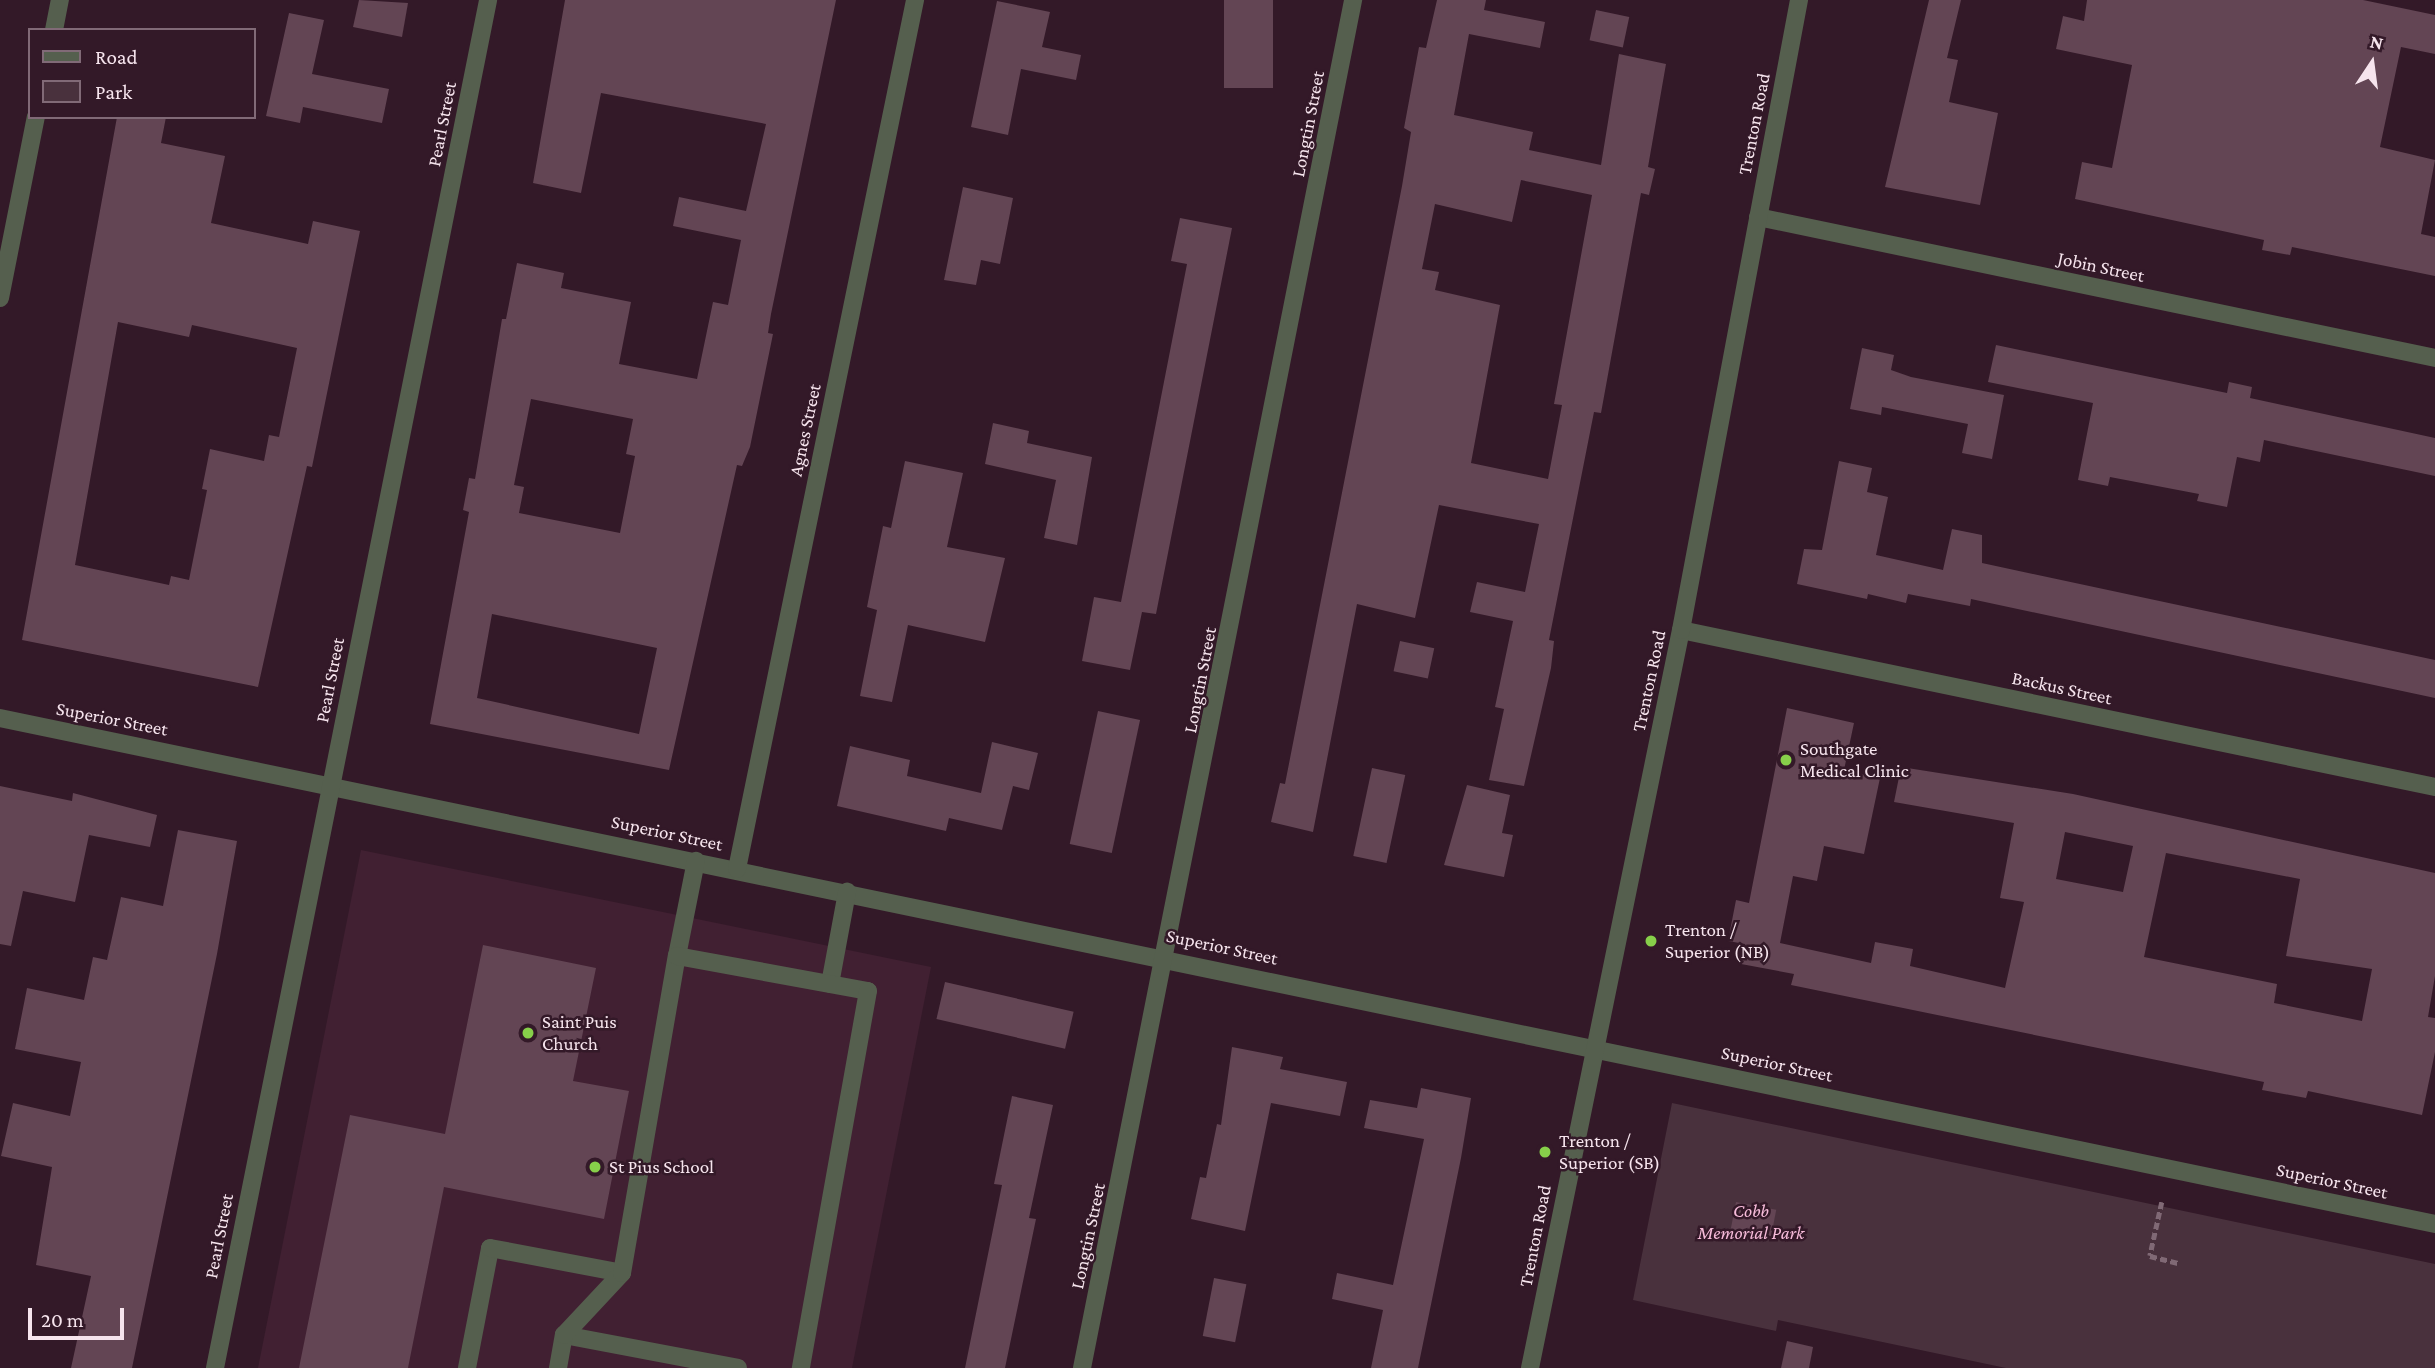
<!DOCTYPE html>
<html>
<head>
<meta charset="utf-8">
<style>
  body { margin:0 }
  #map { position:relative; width:2435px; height:1368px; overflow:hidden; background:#331928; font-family:"Crimson Pro",serif }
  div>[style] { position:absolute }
  .built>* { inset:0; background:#412032 }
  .green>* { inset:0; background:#49313d }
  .building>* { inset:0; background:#634554; transform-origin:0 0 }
  .path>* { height:4.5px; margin-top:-2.25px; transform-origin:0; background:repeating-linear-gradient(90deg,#806975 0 7px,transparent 0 10.5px) }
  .minor>* { height:18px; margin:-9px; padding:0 9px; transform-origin:9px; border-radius:9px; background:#555f4e }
  .dots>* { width:19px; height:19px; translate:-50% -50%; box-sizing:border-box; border:4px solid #331928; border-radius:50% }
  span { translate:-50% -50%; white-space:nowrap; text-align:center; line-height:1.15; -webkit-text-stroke:5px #331928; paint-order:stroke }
  .street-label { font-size:19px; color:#f6e4ed }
  .poi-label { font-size:19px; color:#f6e4ed }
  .left { translate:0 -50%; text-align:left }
  .park-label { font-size:19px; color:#f7bcda; font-style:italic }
  .legend { position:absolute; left:28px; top:28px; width:228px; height:91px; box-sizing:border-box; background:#331928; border:2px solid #816a77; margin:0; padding:9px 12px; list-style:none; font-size:21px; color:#f6e4ed }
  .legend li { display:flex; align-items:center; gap:14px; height:35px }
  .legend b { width:35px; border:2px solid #816a77 }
  .north { position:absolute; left:2337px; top:28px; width:70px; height:70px; -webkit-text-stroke:5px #331928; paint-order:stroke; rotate:13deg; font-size:19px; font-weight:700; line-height:28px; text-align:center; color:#f6e4ed }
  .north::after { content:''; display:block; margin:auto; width:24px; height:32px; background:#f6e4ed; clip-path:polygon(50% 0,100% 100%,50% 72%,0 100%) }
  .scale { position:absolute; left:28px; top:1308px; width:96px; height:32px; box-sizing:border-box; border:4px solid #f6e4ed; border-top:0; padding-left:9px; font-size:21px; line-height:24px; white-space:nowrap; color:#f6e4ed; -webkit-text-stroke:5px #331928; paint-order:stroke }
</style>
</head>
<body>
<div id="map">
  <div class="built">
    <i style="clip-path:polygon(361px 850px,931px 967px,852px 1368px,258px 1368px)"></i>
  </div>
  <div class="green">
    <i style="clip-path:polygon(1672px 1103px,2435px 1264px,2435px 1368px,2006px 1368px,1778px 1320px,1776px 1331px,1633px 1300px)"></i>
  </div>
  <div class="building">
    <i style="clip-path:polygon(359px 0,408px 3px,402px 37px,353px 27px)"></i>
    <i style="clip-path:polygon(evenodd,565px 0,836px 0,771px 314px,768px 333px,773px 334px,750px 447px,742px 466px,737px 465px,669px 770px,430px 724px,469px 512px,463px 510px,469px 478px,475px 479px,502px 319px,506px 319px,517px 263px,564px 273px,561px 288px,631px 302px,619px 364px,697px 379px,713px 302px,728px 305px,741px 240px,673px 226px,679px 197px,746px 211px,766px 124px,601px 93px,581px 193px,533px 183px,565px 0,531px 399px,633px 419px,626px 454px,635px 456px,620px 533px,519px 513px,524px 487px,514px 485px,531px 399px,565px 0,492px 614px,657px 648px,639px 734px,477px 698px,492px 614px)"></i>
    <i style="left:1224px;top:0;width:49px;height:88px"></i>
    <i style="clip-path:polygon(evenodd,1437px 0,1486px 0,1484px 10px,1545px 22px,1540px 48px,1469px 34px,1454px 115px,1533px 132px,1529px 150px,1601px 165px,1619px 54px,1666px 64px,1648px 167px,1655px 169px,1649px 195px,1641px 193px,1601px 413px,1594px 412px,1549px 640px,1554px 641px,1551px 668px,1524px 786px,1489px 780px,1504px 709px,1495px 707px,1513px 621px,1470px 612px,1477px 582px,1525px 592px,1539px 524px,1439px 505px,1415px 618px,1357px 604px,1313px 832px,1271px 822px,1280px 783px,1285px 784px,1402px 186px,1411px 132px,1404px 128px,1419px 47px,1426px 48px,1437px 0,1521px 180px,1592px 195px,1554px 404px,1562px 405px,1548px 479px,1471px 463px,1500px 305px,1435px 290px,1439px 272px,1422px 269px,1435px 204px,1512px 222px,1521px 180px)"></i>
    <i style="clip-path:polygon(1929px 0,1961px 0,1947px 58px,1958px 60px,1949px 102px,1998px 113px,1980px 205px,1885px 187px)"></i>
    <i style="clip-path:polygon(2087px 0,2363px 0,2435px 15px,2435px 54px,2401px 47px,2380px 147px,2435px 160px,2421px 234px,2435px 237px,2435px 276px,2292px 247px,2290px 255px,2262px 250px,2264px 240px,2075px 199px,2082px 162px,2112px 168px,2132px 65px,2056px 49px,2063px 16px,2084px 21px)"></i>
    <i style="clip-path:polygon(997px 1px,1050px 12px,1042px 47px,1081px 55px,1076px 80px,1021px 69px,1008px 135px,971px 127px)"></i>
    <i style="left:1596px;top:10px;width:34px;height:31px;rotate:12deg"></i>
    <i style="clip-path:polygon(289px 13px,324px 20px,312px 74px,389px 89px,382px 123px,303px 107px,300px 123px,266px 116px)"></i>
    <i style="clip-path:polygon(evenodd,117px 117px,166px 117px,161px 143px,225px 156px,211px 223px,308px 244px,313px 221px,360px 231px,312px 467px,307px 466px,258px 687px,22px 640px,117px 117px,118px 322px,189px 337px,192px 325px,297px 348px,279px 437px,269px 435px,264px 461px,210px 449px,202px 489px,207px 490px,189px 580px,171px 576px,169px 585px,75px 565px,118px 322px)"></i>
    <i style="clip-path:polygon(963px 187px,1013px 198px,1000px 264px,981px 260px,976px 285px,944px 280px)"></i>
    <i style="clip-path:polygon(1180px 218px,1232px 228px,1156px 614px,1142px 612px,1130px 670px,1082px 661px,1094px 597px,1121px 602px,1187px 264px,1171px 261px)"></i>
    <i style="clip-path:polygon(1996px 345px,2227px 393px,2229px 382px,2252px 387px,2250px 398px,2435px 438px,2435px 476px,2264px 440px,2260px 462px,2237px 457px,2227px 507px,2197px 501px,2199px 494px,2110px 477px,2108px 486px,2078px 480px,2093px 403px,1988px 382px)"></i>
    <i style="clip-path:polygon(1862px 348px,1894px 355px,1891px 370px,1911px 377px,2004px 395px,1992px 459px,1962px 453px,1968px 424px,1882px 407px,1881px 415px,1850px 409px)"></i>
    <i style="clip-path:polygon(993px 423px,1029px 431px,1027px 443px,1092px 457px,1077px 545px,1044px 538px,1056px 480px,985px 464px)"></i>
    <i style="clip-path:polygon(905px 461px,963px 473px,947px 547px,1005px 558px,985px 642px,908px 625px,892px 702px,860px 696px,877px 610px,867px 607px,883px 526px,891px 528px)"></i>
    <i style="clip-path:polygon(1839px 461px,1872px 468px,1867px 492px,1888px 497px,1876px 555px,1943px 570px,1952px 529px,1982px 535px,1982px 563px,2435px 660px,2435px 698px,1971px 599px,1970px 606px,1908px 594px,1906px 603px,1868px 594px,1867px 599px,1797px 584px,1804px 549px,1822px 550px)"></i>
    <i style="left:1400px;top:641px;width:35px;height:31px;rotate:12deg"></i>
    <i style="clip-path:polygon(evenodd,1787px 708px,1854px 723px,1844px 770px,1880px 778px,1864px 854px,1824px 846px,1817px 881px,1793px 876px,1780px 943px,1871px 963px,1875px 942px,1913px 949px,1910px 966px,2005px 988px,2024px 902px,2000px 898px,2014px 823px,1894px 802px,1901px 767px,2073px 794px,2435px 873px,2435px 976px,2428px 1017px,2435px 1018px,2435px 1052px,2422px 1115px,2308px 1091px,2306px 1098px,2262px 1090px,2264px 1082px,1791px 985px,1794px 974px,1741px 964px,1745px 944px,1728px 941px,1736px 900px,1749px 903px,1787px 708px,2065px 832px,2133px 846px,2123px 892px,2056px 879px,2065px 832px,1787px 708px,2166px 853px,2300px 879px,2286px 956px,2372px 969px,2362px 1021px,2274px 1003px,2277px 984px,2144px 957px,2166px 853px)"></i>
    <i style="left:1098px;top:711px;width:43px;height:136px;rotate:12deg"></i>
    <i style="clip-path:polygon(992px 742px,1038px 753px,1029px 790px,1013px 786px,1002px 830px,949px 818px,946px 831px,837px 806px,850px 746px,910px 760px,907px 776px,981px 793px)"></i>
    <i style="left:1372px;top:768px;width:34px;height:90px;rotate:12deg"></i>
    <i style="clip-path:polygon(1467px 785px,1510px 795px,1502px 833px,1513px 835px,1504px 877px,1444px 865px)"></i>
    <i style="clip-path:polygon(0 786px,72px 801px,73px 793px,157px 815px,150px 847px,89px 835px,75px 902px,23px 891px,11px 946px,0 944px)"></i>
    <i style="clip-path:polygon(178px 830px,237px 841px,217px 954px,132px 1368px,71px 1368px,91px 1276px,36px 1265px,52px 1167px,1px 1156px,13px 1103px,70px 1116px,81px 1062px,15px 1049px,27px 988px,84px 1000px,93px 957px,107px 960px,121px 897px,163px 906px)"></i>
    <i style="clip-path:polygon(483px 945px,596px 968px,573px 1081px,629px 1091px,604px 1219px,444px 1187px,408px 1368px,299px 1368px,350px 1115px,445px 1134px)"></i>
    <i style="left:945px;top:982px;width:132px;height:38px;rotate:13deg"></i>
    <i style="clip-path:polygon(1232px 1047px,1283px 1057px,1280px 1069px,1347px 1082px,1340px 1116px,1271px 1103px,1245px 1231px,1191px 1219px,1200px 1177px,1206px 1178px,1217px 1124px,1221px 1125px)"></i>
    <i style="clip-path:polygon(1421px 1088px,1471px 1098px,1461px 1158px,1418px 1368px,1371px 1368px,1383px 1310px,1332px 1299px,1337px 1273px,1393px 1285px,1424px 1139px,1364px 1128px,1370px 1100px,1417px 1108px)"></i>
    <i style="clip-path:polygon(1012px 1096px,1053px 1105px,1029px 1218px,1036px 1219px,1005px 1368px,965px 1368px,1002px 1185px,994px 1184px)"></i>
    <i style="left:1736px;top:1202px;width:41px;height:31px;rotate:11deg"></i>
    <i style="left:1214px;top:1278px;width:33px;height:59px;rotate:11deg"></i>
    <i style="clip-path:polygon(1787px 1341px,1813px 1347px,1809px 1368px,1781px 1368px)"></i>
  </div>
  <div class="path">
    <i style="left:2162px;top:1202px;width:55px;rotate:102.5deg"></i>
    <i style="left:2150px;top:1256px;width:29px;rotate:14deg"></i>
  </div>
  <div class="minor">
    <i style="left:54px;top:30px;width:31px;rotate:-79deg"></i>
    <i style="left:1758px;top:217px;width:692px;rotate:11.76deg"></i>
    <i style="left:0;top:298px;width:185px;rotate:-78.8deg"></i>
    <i style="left:1681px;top:630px;width:770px;rotate:11.76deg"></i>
    <i style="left:0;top:718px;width:2487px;rotate:11.74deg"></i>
    <i style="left:737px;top:869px;width:887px;rotate:-78.42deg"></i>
    <i style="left:677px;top:956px;width:97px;rotate:-78.7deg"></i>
    <i style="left:830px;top:984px;width:94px;rotate:-79.5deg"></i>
    <i style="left:564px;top:1335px;width:177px;rotate:10.7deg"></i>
    <i style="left:215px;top:1368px;width:1395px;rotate:-78.71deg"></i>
    <i style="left:467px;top:1368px;width:122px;rotate:-79.1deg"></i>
    <i style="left:490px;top:1248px;width:134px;rotate:10.7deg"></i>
    <i style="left:558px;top:1368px;width:34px;rotate:-80deg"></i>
    <i style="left:564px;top:1335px;width:85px;rotate:-46.9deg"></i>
    <i style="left:622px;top:1273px;width:322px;rotate:-80.2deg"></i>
    <i style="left:677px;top:956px;width:194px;rotate:10.4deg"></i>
    <i style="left:868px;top:991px;width:383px;rotate:100.1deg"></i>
    <i style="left:1082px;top:1368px;width:1395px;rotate:-78.79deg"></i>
    <i style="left:1530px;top:1368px;width:753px;rotate:-78.44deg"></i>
    <i style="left:1681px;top:630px;width:641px;rotate:-79.39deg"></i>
  </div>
  <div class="dots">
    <i style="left:1786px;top:760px;background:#87cf4a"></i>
    <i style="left:1651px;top:941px;background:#87cf4a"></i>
    <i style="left:528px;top:1033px;background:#87cf4a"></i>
    <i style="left:1545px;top:1152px;background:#87cf4a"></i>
    <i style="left:595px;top:1167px;background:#87cf4a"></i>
  </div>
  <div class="street-label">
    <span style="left:442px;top:124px;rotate:-79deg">Pearl Street</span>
    <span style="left:1308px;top:124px;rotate:-79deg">Longtin Street</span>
    <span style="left:1754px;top:124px;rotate:-79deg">Trenton Road</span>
    <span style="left:2101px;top:267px;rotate:12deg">Jobin Street</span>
    <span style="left:805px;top:430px;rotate:-78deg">Agnes Street</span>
    <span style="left:330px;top:680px;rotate:-79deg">Pearl Street</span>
    <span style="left:1200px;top:680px;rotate:-79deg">Longtin Street</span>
    <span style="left:1649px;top:681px;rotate:-78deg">Trenton Road</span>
    <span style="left:2062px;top:688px;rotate:12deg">Backus Street</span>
    <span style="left:112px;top:719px;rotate:11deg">Superior Street</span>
    <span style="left:667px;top:833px;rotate:12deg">Superior Street</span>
    <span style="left:1222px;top:947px;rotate:12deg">Superior Street</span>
    <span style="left:1777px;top:1064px;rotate:12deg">Superior Street</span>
    <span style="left:2332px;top:1181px;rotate:12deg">Superior Street</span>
    <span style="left:219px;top:1236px;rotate:-79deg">Pearl Street</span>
    <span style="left:1088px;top:1236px;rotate:-78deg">Longtin Street</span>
    <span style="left:1535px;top:1236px;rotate:-79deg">Trenton Road</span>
  </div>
  <div class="poi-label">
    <span class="left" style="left:1800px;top:760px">Southgate<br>Medical Clinic</span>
    <span class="left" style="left:1665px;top:941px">Trenton /<br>Superior (NB)</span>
    <span class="left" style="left:542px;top:1033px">Saint Puis<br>Church</span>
    <span class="left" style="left:1559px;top:1152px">Trenton /<br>Superior (SB)</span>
    <span class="left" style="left:609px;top:1167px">St Pius School</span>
  </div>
  <div class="park-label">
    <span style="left:1751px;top:1222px">Cobb<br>Memorial Park</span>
  </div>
  <ul class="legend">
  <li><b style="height:9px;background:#555f4e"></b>Road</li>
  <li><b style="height:19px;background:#49313d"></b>Park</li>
  </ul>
  <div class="north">N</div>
  <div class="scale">20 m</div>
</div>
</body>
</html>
